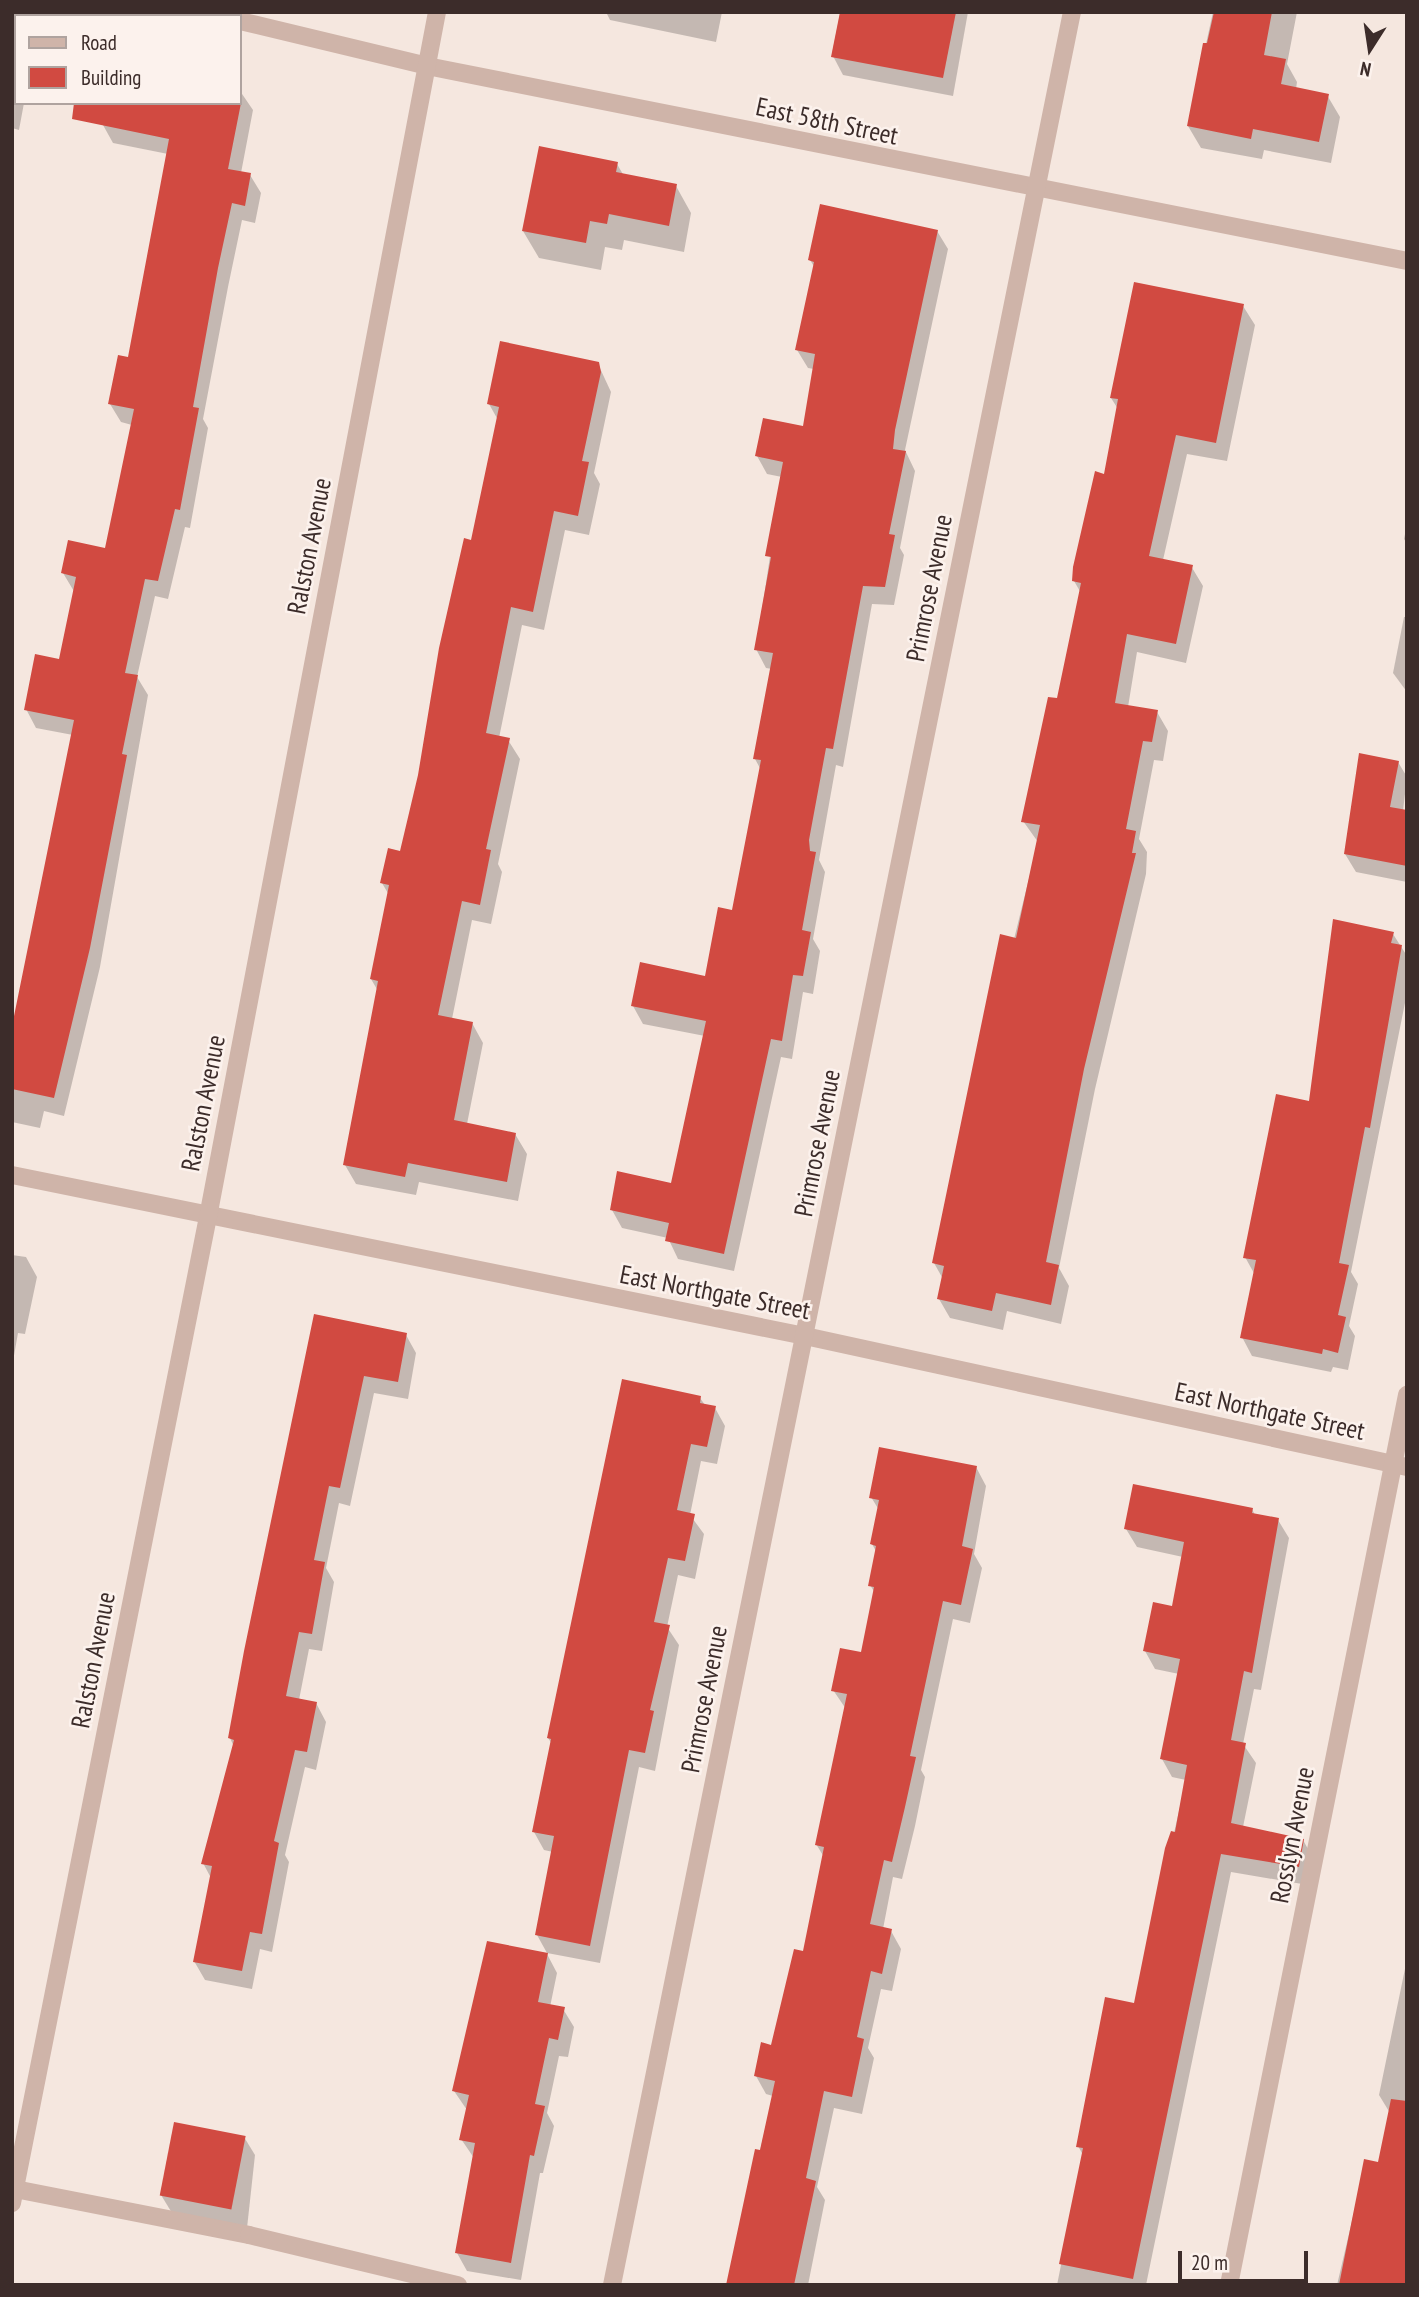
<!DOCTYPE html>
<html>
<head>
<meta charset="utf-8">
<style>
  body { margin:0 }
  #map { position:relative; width:1419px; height:2297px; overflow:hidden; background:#f5e7df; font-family:"PT Sans Narrow",sans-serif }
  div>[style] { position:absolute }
  .shadow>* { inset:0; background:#0003 }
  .building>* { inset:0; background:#d14a41; transform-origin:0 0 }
  .minor>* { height:18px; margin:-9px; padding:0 9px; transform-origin:9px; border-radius:9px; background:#cfb4a9 }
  span { translate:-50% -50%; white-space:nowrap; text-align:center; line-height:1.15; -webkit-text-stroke:5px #fcf2ed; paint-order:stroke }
  .street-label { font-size:26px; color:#3c2c2a }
  .frame { position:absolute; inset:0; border:14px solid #3c2c2a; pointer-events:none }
  .legend { position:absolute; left:14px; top:14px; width:228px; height:91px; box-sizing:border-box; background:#fcf2ed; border:2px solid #afa39f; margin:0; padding:9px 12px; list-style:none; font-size:21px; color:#3c2c2a }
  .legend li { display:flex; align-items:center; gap:14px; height:35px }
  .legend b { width:35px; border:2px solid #afa39f }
  .north { position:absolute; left:1335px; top:14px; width:70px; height:70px; -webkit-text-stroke:5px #fcf2ed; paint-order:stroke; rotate:192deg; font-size:19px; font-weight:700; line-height:28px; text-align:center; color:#3c2c2a }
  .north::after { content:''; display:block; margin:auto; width:24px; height:32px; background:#3c2c2a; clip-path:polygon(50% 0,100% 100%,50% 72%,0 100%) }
  .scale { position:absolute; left:1178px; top:2251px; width:130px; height:32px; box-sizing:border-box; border:4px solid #3c2c2a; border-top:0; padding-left:9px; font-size:21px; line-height:24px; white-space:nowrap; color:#3c2c2a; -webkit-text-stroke:5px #fcf2ed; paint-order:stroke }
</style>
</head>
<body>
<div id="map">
  <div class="shadow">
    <i style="clip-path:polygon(606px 12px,722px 12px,716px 42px,610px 20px)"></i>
    <i style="clip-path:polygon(890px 12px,968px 12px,953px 96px,843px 75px,833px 56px)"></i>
    <i style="clip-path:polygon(1213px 12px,1297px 12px,1287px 64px,1297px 82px,1296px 89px,1327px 95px,1340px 117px,1331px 163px,1264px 150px,1262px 159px,1201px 148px,1188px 126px)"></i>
    <i style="clip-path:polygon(12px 41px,16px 103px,24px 103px,19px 130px,12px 128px)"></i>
    <i style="clip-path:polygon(240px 91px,253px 110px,241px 173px,250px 175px,261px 193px,255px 223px,242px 220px,228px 287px,203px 419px,208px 428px,190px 528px,185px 527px,168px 599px,155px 596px,137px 677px,148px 695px,100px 967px,64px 1116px,44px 1111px,40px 1128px,12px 1122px,12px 1032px,73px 735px,36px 728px,26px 709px,60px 661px,75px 593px,63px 573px,107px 550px,132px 425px,121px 422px,110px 404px,130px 359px,168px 154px,113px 143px,103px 125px,240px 103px)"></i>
    <i style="clip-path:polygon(617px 164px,624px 176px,676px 186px,691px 213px,684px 252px,624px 240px,622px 250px,605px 247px,601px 270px,539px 258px,523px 231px)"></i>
    <i style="clip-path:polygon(937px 231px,948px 249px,905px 450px,915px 471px,900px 548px,904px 555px,894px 605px,872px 604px,843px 767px,836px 765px,819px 860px,825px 872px,813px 939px,820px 951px,813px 994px,803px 992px,792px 1059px,781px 1057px,734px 1271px,678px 1259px,668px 1238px,622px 1228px,612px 1210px,673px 1185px,705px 1036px,643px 1024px,633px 1006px,706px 978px,733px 912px,761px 770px,755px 759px,772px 669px,766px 668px,756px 649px,782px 477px,767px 474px,757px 456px,804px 428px,814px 369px,808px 368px,797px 350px,815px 268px,810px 260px)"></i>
    <i style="clip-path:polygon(1243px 306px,1255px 325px,1227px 461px,1187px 454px,1163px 560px,1191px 566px,1203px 586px,1186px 663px,1137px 652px,1128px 707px,1157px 712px,1168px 731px,1163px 761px,1154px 760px,1139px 839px,1147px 852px,1146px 874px,1095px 1089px,1059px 1268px,1069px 1286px,1061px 1324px,1007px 1311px,1003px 1330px,950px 1318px,939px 1299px,943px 1279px,934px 1263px,1038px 842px,1023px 821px,1059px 700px,1081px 593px,1074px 581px,1105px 476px,1118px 409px,1111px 398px)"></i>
    <i style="clip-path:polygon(598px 364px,611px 392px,594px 473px,600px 484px,589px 535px,565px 530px,544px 630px,522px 625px,499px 738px,508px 740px,520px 759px,498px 864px,502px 872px,491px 924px,472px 920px,452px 1019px,472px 1023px,483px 1043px,467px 1124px,515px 1134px,527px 1154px,518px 1201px,419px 1182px,416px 1195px,356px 1184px,345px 1165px,378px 991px,371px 979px,389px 895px,382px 883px,401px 853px,472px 542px,498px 420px,489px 404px)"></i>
    <i style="clip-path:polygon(1407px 524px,1407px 544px,1404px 539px)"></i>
    <i style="clip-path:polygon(1404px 617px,1407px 617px,1407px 692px,1393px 673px)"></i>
    <i style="clip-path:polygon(1398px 762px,1407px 777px,1403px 811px,1407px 812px,1407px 882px,1356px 872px,1345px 854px)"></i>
    <i style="clip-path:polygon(1393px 934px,1407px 956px,1407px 993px,1351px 1272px,1358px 1284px,1349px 1326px,1355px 1336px,1348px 1370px,1333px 1367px,1331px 1372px,1252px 1356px,1242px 1337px,1255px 1275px,1245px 1257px,1310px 1103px)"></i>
    <i style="clip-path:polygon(12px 1255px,26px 1257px,37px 1277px,25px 1334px,18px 1333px,12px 1367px)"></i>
    <i style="clip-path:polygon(316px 1316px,406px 1335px,416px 1353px,408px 1399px,374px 1393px,350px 1506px,339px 1503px,326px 1568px,334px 1582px,322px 1651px,309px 1649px,299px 1700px,316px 1703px,326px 1722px,316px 1770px,305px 1767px,285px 1855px,289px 1862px,272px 1952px,260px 1949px,252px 1989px,205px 1980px,194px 1961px,211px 1878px,203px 1863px,234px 1747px,230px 1738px)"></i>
    <i style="clip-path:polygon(700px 1398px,705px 1405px,715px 1408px,725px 1426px,717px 1464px,701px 1461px,690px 1515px,704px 1534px,695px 1579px,678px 1575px,667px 1627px,679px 1645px,655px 1771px,639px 1767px,600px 1963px,547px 1953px,537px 1935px,553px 1852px,544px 1850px,534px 1832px,552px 1744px,548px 1738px)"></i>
    <i style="clip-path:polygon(976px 1467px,986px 1486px,974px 1554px,982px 1568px,970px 1623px,953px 1619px,921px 1770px,925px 1777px,915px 1826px,902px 1879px,893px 1877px,883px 1929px,891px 1931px,901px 1949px,892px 1991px,881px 1989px,868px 2048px,874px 2058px,862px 2114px,834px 2108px,817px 2187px,825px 2200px,808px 2285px,728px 2285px,773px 2096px,766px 2094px,756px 2076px,773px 2047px,804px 1953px,824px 1857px,816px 1844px,846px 1709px,833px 1690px,862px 1654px,875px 1593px,870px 1585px,877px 1553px,872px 1544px,879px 1510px,871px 1497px)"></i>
    <i style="clip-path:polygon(1252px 1509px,1255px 1515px,1278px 1520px,1289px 1538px,1261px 1690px,1254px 1689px,1243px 1744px,1256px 1763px,1243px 1827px,1303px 1840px,1313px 1858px,1308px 1885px,1231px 1872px,1146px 2285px,1057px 2285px,1083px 2155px,1078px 2146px,1135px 2005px,1186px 1780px,1172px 1777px,1162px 1759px,1179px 1674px,1155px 1669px,1145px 1651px,1174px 1608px,1183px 1557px,1137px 1547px,1126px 1529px)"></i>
    <i style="clip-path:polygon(547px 1954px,557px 1973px,550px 2007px,563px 2009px,574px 2027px,568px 2057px,559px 2056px,547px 2113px,554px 2126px,543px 2173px,540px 2173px,521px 2280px,467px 2271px,457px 2253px,474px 2158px,461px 2139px,467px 2110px,454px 2091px)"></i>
    <i style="clip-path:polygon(1407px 1959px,1407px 2285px,1337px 2285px,1366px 2161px,1379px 2164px,1390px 2113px,1379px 2095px)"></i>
    <i style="clip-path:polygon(244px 2137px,255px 2155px,247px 2228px,172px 2213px,161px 2195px)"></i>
  </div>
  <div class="building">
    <i style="clip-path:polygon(840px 12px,956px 12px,943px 78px,831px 57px)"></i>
    <i style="clip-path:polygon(1214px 12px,1272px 12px,1264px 55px,1286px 59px,1281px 84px,1329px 94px,1319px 142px,1253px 129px,1251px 139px,1187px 126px,1203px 43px,1207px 43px)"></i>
    <i style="clip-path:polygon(74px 103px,241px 103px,228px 169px,251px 173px,245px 206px,232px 203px,218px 268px,193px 407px,199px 408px,180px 510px,175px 509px,158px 581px,145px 579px,125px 673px,138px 675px,122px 754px,127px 755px,90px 948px,54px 1098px,12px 1089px,12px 1026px,74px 720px,24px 710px,35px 654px,59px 659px,76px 577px,61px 573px,68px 540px,105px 548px,134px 409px,108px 404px,118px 355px,128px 357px,169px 139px,72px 119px)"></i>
    <i style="clip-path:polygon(539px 146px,618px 162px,616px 172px,677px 184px,669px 226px,609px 214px,607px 224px,590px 221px,586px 243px,522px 231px)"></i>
    <i style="clip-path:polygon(820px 204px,938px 230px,895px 430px,893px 449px,906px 451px,889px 534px,895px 535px,885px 587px,863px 586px,833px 749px,826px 748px,809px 840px,810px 851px,816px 852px,802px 930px,811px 932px,803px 976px,793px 975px,782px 1041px,771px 1039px,724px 1254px,665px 1241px,669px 1223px,610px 1210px,617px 1171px,671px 1183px,706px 1021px,631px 1006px,640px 962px,705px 976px,718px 907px,732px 910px,761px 760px,753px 759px,773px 653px,754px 650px,771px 557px,765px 556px,783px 462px,755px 456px,763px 418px,803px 426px,815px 354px,795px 350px,814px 262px,808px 260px)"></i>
    <i style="clip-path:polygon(1134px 282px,1244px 304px,1216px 443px,1176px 435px,1149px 556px,1193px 565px,1176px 644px,1127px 634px,1115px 703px,1158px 710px,1152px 742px,1143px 741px,1126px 829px,1136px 831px,1132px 853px,1136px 853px,1084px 1069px,1046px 1262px,1059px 1265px,1051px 1305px,996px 1293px,992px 1311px,937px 1299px,944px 1266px,932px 1263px,1000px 934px,1016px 938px,1040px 825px,1021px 822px,1048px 697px,1057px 698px,1081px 583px,1072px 581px,1073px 567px,1095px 471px,1104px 474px,1118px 399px,1110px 398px)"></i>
    <i style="clip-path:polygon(500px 341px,599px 362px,601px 372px,582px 461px,589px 462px,578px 516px,554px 511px,533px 612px,511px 607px,486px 733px,510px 738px,486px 849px,491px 850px,480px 905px,462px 901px,438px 1015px,473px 1022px,454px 1120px,516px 1133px,507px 1182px,408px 1163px,405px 1177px,343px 1165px,378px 981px,370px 979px,389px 885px,380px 883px,388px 848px,400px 851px,418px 775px,439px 648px,464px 538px,471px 540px,499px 407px,487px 404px)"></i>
    <i style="clip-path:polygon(1359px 753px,1399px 761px,1390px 807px,1407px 810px,1407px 866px,1344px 854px)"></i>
    <i style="clip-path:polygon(1333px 919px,1394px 932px,1391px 943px,1402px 945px,1370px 1128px,1365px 1127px,1339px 1263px,1349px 1265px,1338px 1315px,1346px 1317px,1338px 1353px,1323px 1349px,1322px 1354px,1240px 1338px,1256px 1260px,1243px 1258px,1276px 1094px,1309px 1101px)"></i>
    <i style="clip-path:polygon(314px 1314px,407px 1333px,398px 1382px,364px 1376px,340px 1488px,329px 1486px,314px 1560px,325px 1562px,312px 1634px,299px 1632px,286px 1696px,317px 1702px,307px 1752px,295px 1750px,274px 1841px,279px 1843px,262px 1934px,250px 1932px,242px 1971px,193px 1962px,212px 1866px,201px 1864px,234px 1740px,228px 1738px,244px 1651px)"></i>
    <i style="clip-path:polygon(622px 1379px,701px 1396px,700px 1403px,716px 1406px,707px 1447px,691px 1444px,677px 1510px,695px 1514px,685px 1561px,668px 1558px,654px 1622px,670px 1625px,650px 1710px,654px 1711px,645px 1753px,629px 1750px,590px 1946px,535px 1935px,554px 1836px,532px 1832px,551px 1739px,547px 1738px)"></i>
    <i style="clip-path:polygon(879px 1447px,977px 1466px,962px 1546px,973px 1549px,961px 1605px,943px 1601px,910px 1756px,916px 1757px,905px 1807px,892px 1862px,884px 1860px,870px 1924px,892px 1929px,882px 1974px,871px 1971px,857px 2037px,864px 2039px,852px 2097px,824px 2091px,806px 2178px,816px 2181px,794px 2285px,726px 2285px,755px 2149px,760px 2150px,775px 2081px,754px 2076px,761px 2042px,771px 2045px,794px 1949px,803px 1951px,824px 1847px,815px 1845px,847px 1694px,831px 1691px,840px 1648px,861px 1652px,874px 1587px,868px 1586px,876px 1546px,870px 1544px,879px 1500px,869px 1498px)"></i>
    <i style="clip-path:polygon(1133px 1484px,1253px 1508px,1252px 1513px,1279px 1518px,1252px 1673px,1244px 1671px,1231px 1740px,1246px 1743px,1231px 1823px,1304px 1839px,1299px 1867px,1221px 1854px,1133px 2279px,1059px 2264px,1083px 2148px,1076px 2147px,1105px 1997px,1134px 2003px,1165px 1848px,1171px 1831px,1175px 1832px,1187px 1765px,1160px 1759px,1180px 1659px,1143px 1651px,1153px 1602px,1172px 1606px,1184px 1542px,1124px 1529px)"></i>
    <i style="clip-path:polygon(487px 1941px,548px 1953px,538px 2002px,565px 2007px,558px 2040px,549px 2038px,535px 2104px,545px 2106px,534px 2156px,530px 2155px,511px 2263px,455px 2253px,475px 2143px,459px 2140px,469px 2095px,452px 2091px)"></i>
    <i style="clip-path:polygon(1391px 2099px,1407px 2101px,1407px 2285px,1339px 2285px,1364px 2159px,1378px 2162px)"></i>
    <i style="left:174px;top:2122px;width:73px;height:75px;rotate:11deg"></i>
  </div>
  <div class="minor">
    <i style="left:203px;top:12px;width:15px;rotate:16deg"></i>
    <i style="left:240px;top:21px;width:192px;rotate:13.5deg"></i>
    <i style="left:427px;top:66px;width:999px;rotate:11.25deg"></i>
    <i style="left:12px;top:1175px;width:809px;rotate:11.48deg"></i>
    <i style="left:805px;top:1336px;width:616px;rotate:12.28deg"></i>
    <i style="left:15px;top:2189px;width:238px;rotate:11.1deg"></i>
    <i style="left:249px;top:2235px;width:215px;rotate:13.5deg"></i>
    <i style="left:12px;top:2203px;width:1005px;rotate:-78.76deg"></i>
    <i style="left:208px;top:1217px;width:1227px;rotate:-79.24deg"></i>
    <i style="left:612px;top:2285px;width:2319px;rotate:-78.56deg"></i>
    <i style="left:1229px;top:2285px;width:908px;rotate:-78.69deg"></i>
  </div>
  <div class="street-label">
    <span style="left:827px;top:121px;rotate:12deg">East 58th Street</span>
    <span style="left:309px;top:546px;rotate:-79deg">Ralston Avenue</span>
    <span style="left:929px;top:588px;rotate:-79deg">Primrose Avenue</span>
    <span style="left:203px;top:1103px;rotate:-79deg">Ralston Avenue</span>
    <span style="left:817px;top:1143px;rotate:-79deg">Primrose Avenue</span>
    <span style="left:715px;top:1292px;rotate:11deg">East Northgate Street</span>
    <span style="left:1270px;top:1411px;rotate:12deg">East Northgate Street</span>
    <span style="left:93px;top:1660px;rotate:-79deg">Ralston Avenue</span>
    <span style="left:704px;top:1699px;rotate:-79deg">Primrose Avenue</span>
    <span style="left:1292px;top:1835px;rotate:-79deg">Rosslyn Avenue</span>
  </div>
  <div class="frame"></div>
  <ul class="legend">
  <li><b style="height:9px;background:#cfb4a9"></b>Road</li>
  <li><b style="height:19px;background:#d14a41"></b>Building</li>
  </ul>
  <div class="north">N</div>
  <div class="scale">20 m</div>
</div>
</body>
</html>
